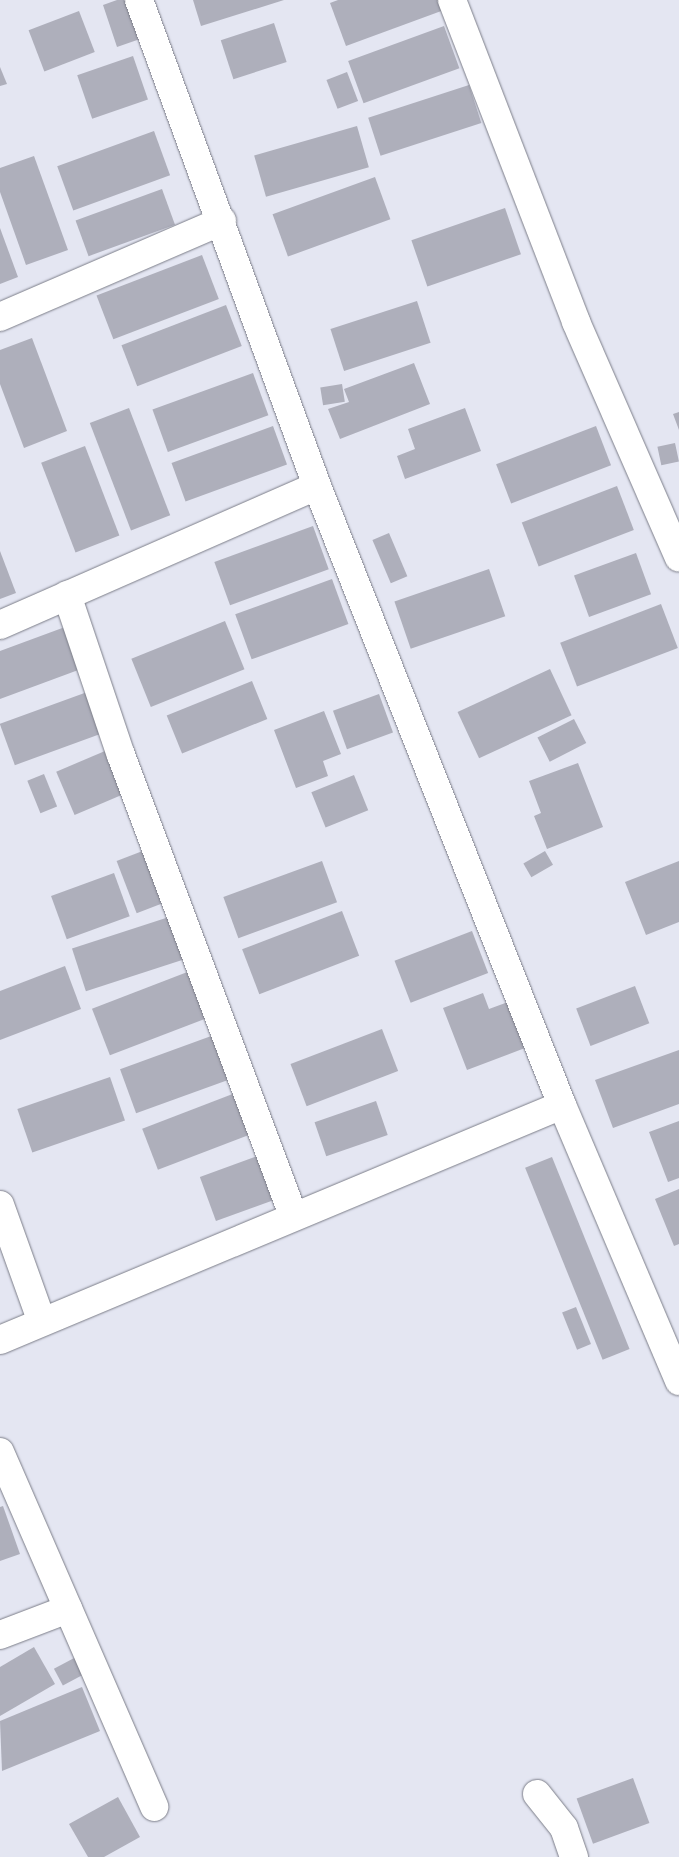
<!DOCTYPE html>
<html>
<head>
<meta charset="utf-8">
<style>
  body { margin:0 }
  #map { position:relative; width:679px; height:1857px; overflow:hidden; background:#e4e6f2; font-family:Commissioner,sans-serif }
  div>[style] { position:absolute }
  .building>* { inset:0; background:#aeafbb; transform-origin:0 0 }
  .roads { filter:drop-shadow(0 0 1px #7b7d88) drop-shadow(0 0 1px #7b7d88) }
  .minor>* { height:28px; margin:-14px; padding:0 14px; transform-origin:14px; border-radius:14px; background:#fff }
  span { translate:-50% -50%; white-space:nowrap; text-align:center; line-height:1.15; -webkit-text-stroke:4px #f2f3fd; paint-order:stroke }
</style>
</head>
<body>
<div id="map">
  <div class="building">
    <i style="clip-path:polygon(117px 0,127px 0,140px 39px,117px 47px,103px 5px)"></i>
    <i style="clip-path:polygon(193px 0,284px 0,201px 26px)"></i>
    <i style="clip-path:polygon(338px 0,440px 0,444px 10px,346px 46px,330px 3px)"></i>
    <i style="left:79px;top:11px;width:44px;height:54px;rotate:69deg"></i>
    <i style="left:274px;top:23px;width:41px;height:56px;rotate:72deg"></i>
    <i style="left:444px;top:26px;width:45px;height:102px;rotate:70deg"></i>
    <i style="left:133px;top:56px;width:46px;height:59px;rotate:71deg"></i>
    <i style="clip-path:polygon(0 67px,7px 84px,0 86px)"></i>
    <i style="left:347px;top:72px;width:31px;height:22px;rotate:69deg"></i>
    <i style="left:469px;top:85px;width:40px;height:106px;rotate:72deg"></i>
    <i style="left:357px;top:126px;width:43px;height:107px;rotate:74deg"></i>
    <i style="left:154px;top:131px;width:47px;height:103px;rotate:70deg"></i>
    <i style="clip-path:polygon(34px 156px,68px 250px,26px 265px,0 192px,0 168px)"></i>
    <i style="left:375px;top:177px;width:45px;height:109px;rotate:70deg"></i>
    <i style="left:162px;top:189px;width:38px;height:92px;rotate:70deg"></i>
    <i style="left:505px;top:208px;width:49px;height:99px;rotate:71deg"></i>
    <i style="clip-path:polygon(0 228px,18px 277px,0 284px)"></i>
    <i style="left:202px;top:255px;width:47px;height:113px;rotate:69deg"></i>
    <i style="left:417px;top:301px;width:44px;height:91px;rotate:72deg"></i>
    <i style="left:226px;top:305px;width:44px;height:112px;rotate:69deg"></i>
    <i style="clip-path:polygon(32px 338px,67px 431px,24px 448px,0 384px,0 350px)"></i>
    <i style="clip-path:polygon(414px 363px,430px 404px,340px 439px,328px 409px,349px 402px,344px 389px)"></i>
    <i style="left:253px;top:373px;width:45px;height:107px;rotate:70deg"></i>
    <i style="left:342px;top:384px;width:18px;height:22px;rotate:81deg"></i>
    <i style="left:129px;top:408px;width:115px;height:42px;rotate:69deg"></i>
    <i style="clip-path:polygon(465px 408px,481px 451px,405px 479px,397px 456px,415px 449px,408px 429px)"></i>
    <i style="clip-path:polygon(679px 412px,679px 430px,673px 414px)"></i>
    <i style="left:273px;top:426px;width:41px;height:108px;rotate:70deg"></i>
    <i style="left:596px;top:426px;width:42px;height:107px;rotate:69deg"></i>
    <i style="left:675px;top:443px;width:19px;height:18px;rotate:78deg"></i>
    <i style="left:85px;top:446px;width:96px;height:47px;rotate:69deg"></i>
    <i style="left:617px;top:486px;width:47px;height:102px;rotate:69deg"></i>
    <i style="left:313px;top:526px;width:46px;height:105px;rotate:70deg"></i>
    <i style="left:389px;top:533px;width:47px;height:18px;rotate:67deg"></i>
    <i style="clip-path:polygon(0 551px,16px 593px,0 599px)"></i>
    <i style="left:636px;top:553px;width:44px;height:66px;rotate:70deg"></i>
    <i style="left:489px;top:569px;width:50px;height:100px;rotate:71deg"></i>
    <i style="left:332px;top:579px;width:48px;height:103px;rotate:70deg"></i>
    <i style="left:661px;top:604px;width:47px;height:108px;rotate:69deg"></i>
    <i style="left:225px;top:621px;width:52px;height:101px;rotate:68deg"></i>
    <i style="clip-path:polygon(65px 627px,81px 669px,0 699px,0 651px)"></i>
    <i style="left:550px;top:669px;width:51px;height:102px;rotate:65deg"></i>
    <i style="left:252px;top:681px;width:41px;height:92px;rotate:68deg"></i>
    <i style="left:90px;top:691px;width:44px;height:96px;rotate:70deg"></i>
    <i style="left:379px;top:694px;width:41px;height:49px;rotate:70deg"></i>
    <i style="clip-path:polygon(324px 711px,341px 754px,323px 761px,328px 776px,296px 788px,274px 730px)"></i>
    <i style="left:574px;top:719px;width:27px;height:41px;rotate:63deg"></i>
    <i style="left:105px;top:751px;width:47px;height:53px;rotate:67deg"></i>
    <i style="clip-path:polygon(578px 763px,603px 827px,547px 849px,534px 816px,541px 813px,529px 781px)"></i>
    <i style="left:44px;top:774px;width:35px;height:18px;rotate:68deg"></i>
    <i style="left:354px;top:775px;width:38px;height:46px;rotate:68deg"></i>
    <i style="left:153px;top:847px;width:56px;height:39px;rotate:69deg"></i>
    <i style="left:545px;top:851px;width:16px;height:25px;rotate:60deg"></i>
    <i style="left:322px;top:861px;width:44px;height:105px;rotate:70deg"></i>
    <i style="clip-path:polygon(679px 861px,679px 922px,646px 935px,625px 882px)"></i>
    <i style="left:114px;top:873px;width:46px;height:67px;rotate:70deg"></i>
    <i style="left:342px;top:911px;width:48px;height:107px;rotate:69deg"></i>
    <i style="left:169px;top:917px;width:45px;height:102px;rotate:72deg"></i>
    <i style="left:472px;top:931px;width:45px;height:83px;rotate:69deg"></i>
    <i style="clip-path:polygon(65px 966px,81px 1009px,0 1040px,0 991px)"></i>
    <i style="left:190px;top:971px;width:50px;height:105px;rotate:69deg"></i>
    <i style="left:635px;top:986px;width:40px;height:63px;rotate:69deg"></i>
    <i style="clip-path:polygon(483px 993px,489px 1009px,508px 1002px,525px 1048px,467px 1070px,443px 1008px)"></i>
    <i style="left:382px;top:1029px;width:45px;height:98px;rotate:69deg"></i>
    <i style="left:214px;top:1035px;width:47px;height:100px;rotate:70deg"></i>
    <i style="clip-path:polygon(679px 1050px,679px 1104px,613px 1128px,595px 1080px)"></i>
    <i style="left:110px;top:1077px;width:46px;height:98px;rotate:71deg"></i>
    <i style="left:243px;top:1090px;width:44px;height:108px;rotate:69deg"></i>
    <i style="left:376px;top:1101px;width:36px;height:65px;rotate:71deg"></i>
    <i style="clip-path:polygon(679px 1121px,679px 1178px,668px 1182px,649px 1132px)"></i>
    <i style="left:260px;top:1155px;width:47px;height:64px;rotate:70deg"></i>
    <i style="left:552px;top:1157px;width:207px;height:29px;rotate:68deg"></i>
    <i style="clip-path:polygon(679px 1189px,679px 1244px,674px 1246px,655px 1199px)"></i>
    <i style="left:576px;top:1307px;width:40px;height:15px;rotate:68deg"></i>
    <i style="clip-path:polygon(3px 1506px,20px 1554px,0 1561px,0 1507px)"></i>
    <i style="clip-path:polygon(34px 1647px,55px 1684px,0 1716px,0 1667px)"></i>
    <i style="left:76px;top:1657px;width:19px;height:25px;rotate:62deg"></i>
    <i style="clip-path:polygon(82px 1687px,100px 1731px,2px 1771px,0 1721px)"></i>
    <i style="left:633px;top:1778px;width:48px;height:60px;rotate:70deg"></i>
    <i style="clip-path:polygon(118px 1797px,140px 1837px,104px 1857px,88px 1857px,69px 1824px)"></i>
  </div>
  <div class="roads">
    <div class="minor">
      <i style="left:139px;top:0;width:518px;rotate:69.88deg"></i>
      <i style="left:317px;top:486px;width:666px;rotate:68.41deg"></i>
      <i style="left:562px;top:1105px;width:300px;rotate:67deg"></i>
      <i style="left:452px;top:0;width:345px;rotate:68.9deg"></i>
      <i style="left:576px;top:322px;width:257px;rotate:66.4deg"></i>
      <i style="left:0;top:317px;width:242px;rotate:-23.4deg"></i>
      <i style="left:67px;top:595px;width:169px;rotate:71.4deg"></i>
      <i style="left:121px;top:755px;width:491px;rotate:69.5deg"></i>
      <i style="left:0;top:625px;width:346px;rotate:-23.7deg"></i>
      <i style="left:0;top:1205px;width:124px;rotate:70.3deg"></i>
      <i style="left:0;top:1340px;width:609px;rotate:-22.69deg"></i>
      <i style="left:0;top:1452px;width:387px;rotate:66.5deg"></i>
      <i style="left:0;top:1635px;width:73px;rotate:-20.9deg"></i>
      <i style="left:537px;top:1794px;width:43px;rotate:51.5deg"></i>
      <i style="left:564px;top:1828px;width:31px;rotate:71deg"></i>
    </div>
  </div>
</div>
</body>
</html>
